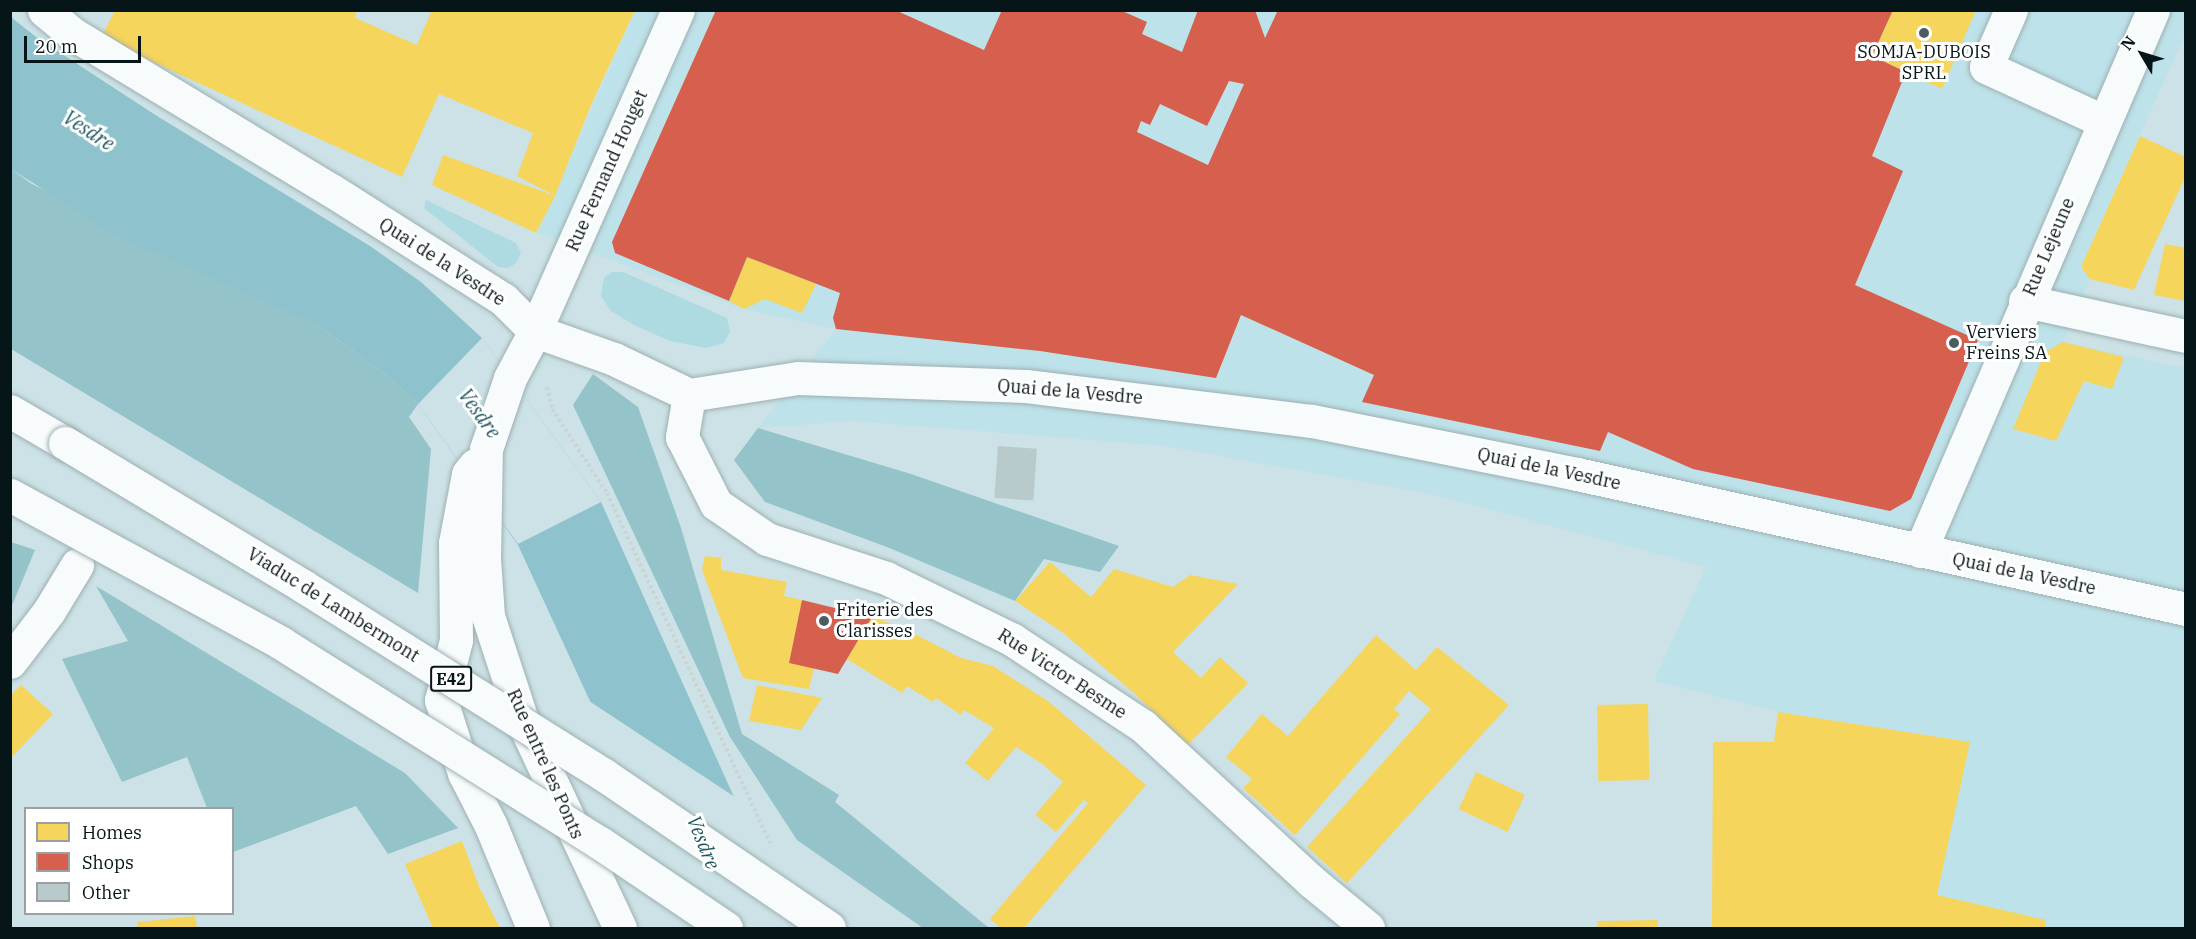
<!DOCTYPE html>
<html>
<head>
<meta charset="utf-8">
<style>
  body { margin:0 }
  #map { position:relative; width:2196px; height:939px; overflow:hidden; background:#cce2e6; font-family:"IBM Plex Serif",serif }
  div>[style] { position:absolute }
  .built>* { inset:0; background:#bde2e9 }
  .green>* { inset:0; background:#aedae2 }
  .forest>* { inset:0; background:#94c3ca }
  .water>* { inset:0; background:#8ec2cc }
  .pier>* { inset:0; background:#cce2e6 }
  .homes>* { inset:0; background:#f6d55c; transform-origin:0 0 }
  .shops>* { inset:0; background:#d6604d }
  .building>* { inset:0; background:#b9cacd; transform-origin:0 0 }
  .path>* { height:4px; margin-top:-2px; transform-origin:0; background:repeating-linear-gradient(90deg,#ccd3d3 0 3px,transparent 0 6px) }
  .roads { filter:drop-shadow(0 0 2px #9eafb2) drop-shadow(0 0 2px #9eafb2) }
  .minor>* { height:33px; margin:-16.5px; padding:0 16.5px; transform-origin:16.5px; border-radius:16.5px; background:#f7fbfb }
  .highway>* { height:33px; margin:-16.5px; padding:0 16.5px; transform-origin:16.5px; border-radius:16.5px; background:#f7fbfb }
  .bridges { filter:drop-shadow(0 0 2px #9eafb2) drop-shadow(0 0 2px #9eafb2) }
  .highway-bridge>* { height:33px; margin:-16.5px; padding:0 16.5px; transform-origin:16.5px; border-radius:16.5px; background:#f7fbfb }
  .dots>* { width:16px; height:16px; translate:-50% -50%; box-sizing:border-box; border:3px solid #fff; border-radius:50% }
  span { translate:-50% -50%; white-space:nowrap; text-align:center; line-height:1.15; -webkit-text-stroke:6px #fff; paint-order:stroke }
  .shield-label span { padding:2px 4px; background:#fff; border:2px solid; border-radius:4px; -webkit-text-stroke-width:0 }
  .shield-label { font-size:16px; color:#061517; font-weight:700 }
  .poi-label { font-size:18px; color:#061517 }
  .left { translate:0 -50%; text-align:left }
  .street-label { font-size:18px; color:#061517 }
  .water-label { font-size:20px; color:#1f5760; font-style:italic }
  .frame { position:absolute; inset:0; border:12px solid #061517; pointer-events:none }
  .legend { position:absolute; left:24px; top:807px; width:210px; height:108px; box-sizing:border-box; background:#fff; border:2px solid #9ba1a2; margin:0; padding:8px 10px; list-style:none; font-size:18px; color:#061517 }
  .legend li { display:flex; align-items:center; gap:12px; height:30px }
  .legend b { width:30px; border:2px solid #9ba1a2 }
  .north { position:absolute; left:2112px; top:24px; width:60px; height:60px; -webkit-text-stroke:4px #fff; paint-order:stroke; rotate:308deg; font-size:16px; font-weight:700; line-height:24px; text-align:center; color:#061517 }
  .north::after { content:''; display:block; margin:auto; width:21px; height:27px; background:#061517; clip-path:polygon(50% 0,100% 100%,50% 72%,0 100%) }
  .scale { position:absolute; left:24px; top:36px; width:117px; height:27px; box-sizing:border-box; border:3px solid #061517; border-top:0; padding-left:8px; font-size:18px; line-height:21px; white-space:nowrap; color:#061517; -webkit-text-stroke:4px #fff; paint-order:stroke }
</style>
</head>
<body>
<div id="map">
  <div class="built">
    <i style="clip-path:polygon(635px 11px,2185px 11px,2185px 35px,2081px 266px,2090px 279px,2063px 342px,2185px 368px,2185px 928px,1773px 928px,1774px 742px,1778px 712px,1654px 681px,1706px 567px,1435px 495px,1165px 446px,854px 421px,758px 428px,836px 329px,744px 309px,537px 233px)"></i>
  </div>
  <div class="green">
    <i style="clip-path:polygon(426px 200px,516px 243px,521px 253px,516px 263px,508px 268px,498px 267px,424px 208px)"></i>
    <i style="clip-path:polygon(612px 272px,623px 272px,727px 318px,730px 332px,724px 343px,706px 348px,670px 341px,636px 326px,611px 311px,601px 296px,604px 278px)"></i>
  </div>
  <div class="forest">
    <i style="clip-path:polygon(11px 169px,32px 184px,318px 325px,389px 377px,418px 404px,409px 417px,431px 449px,418px 593px,11px 349px)"></i>
    <i style="clip-path:polygon(593px 374px,638px 407px,681px 528px,742px 734px,839px 795px,835px 802px,989px 928px,923px 928px,797px 840px,730px 737px,573px 405px)"></i>
    <i style="clip-path:polygon(758px 428px,911px 474px,1119px 546px,1100px 572px,1044px 559px,1015px 601px,887px 547px,765px 502px,734px 460px)"></i>
    <i style="clip-path:polygon(11px 542px,35px 550px,11px 608px,10px 542px)"></i>
    <i style="clip-path:polygon(96px 586px,405px 773px,458px 828px,388px 854px,356px 806px,233px 852px,232px 808px,207px 808px,187px 757px,122px 782px,62px 659px,128px 641px)"></i>
  </div>
  <div class="water">
    <i style="clip-path:polygon(11px 17px,36px 37px,157px 116px,370px 246px,421px 282px,482px 338px,601px 502px,793px 928px,601px 725px,518px 545px,418px 404px,389px 377px,318px 325px,117px 236px,11px 169px)"></i>
  </div>
  <div class="pier">
    <i style="clip-path:polygon(482px 338px,601px 502px,518px 544px,418px 404px)"></i>
    <i style="clip-path:polygon(586px 699px,738px 799px,796px 928px,685px 928px)"></i>
  </div>
  <div class="homes">
    <i style="clip-path:polygon(115px 10px,357px 10px,355px 18px,417px 45px,432px 10px,635px 10px,591px 105px,555px 196px,517px 176px,533px 133px,439px 94px,402px 177px,101px 38px)"></i>
    <i style="clip-path:polygon(1893px 10px,1976px 10px,1942px 89px,1872px 56px)"></i>
    <i style="clip-path:polygon(2140px 136px,2186px 157px,2186px 175px,2134px 290px,2090px 279px,2081px 267px)"></i>
    <i style="clip-path:polygon(443px 155px,555px 196px,536px 233px,432px 185px)"></i>
    <i style="clip-path:polygon(2165px 244px,2186px 248px,2186px 301px,2154px 295px)"></i>
    <i style="clip-path:polygon(747px 257px,816px 284px,802px 313px,765px 299px,744px 309px,729px 301px)"></i>
    <i style="clip-path:polygon(2063px 342px,2124px 357px,2112px 389px,2084px 381px,2056px 441px,2013px 429px,2045px 352px)"></i>
    <i style="clip-path:polygon(705px 556px,721px 558px,721px 570px,787px 582px,784px 596px,802px 600px,789px 663px,814px 668px,809px 689px,743px 678px,702px 570px)"></i>
    <i style="clip-path:polygon(1050px 562px,1091px 597px,1114px 569px,1173px 587px,1190px 575px,1238px 584px,1173px 652px,1201px 678px,1220px 657px,1248px 683px,1188px 745px,1135px 694px,1062px 632px,1015px 601px)"></i>
    <i style="clip-path:polygon(872px 617px,901px 627px,961px 658px,993px 666px,1048px 701px,1146px 785px,1024px 928px,1001px 928px,990px 919px,1088px 803px,1084px 800px,1056px 832px,1035px 815px,1063px 782px,1041px 763px,1016px 747px,988px 781px,965px 763px,994px 728px,964px 710px,961px 715px,936px 698px,933px 702px,907px 686px,902px 693px,847px 659px)"></i>
    <i style="clip-path:polygon(1376px 635px,1416px 670px,1437px 647px,1509px 705px,1347px 883px,1307px 847px,1431px 709px,1409px 691px,1394px 709px,1400px 714px,1295px 835px,1243px 788px,1252px 779px,1226px 757px,1262px 714px,1288px 736px)"></i>
    <i style="clip-path:polygon(21px 685px,53px 714px,10px 759px,10px 696px)"></i>
    <i style="clip-path:polygon(757px 685px,822px 698px,801px 730px,749px 721px)"></i>
    <i style="left:1648px;top:704px;width:76px;height:51px;rotate:89deg"></i>
    <i style="clip-path:polygon(1778px 712px,1970px 742px,1937px 895px,2046px 920px,2045px 928px,1712px 928px,1713px 742px,1774px 742px)"></i>
    <i style="left:1476px;top:772px;width:54px;height:41px;rotate:25deg"></i>
    <i style="clip-path:polygon(462px 841px,480px 889px,500px 928px,433px 928px,405px 864px)"></i>
    <i style="clip-path:polygon(195px 916px,197px 928px,138px 928px,137px 922px)"></i>
    <i style="clip-path:polygon(1658px 920px,1657px 928px,1598px 928px,1597px 921px)"></i>
  </div>
  <div class="shops">
    <i style="clip-path:polygon(evenodd,716px 10px,895px 10px,984px 50px,1002px 10px,1120px 10px,1147px 22px,1142px 34px,1182px 52px,1198px 10px,1255px 10px,1265px 38px,1278px 10px,1893px 10px,1872px 56px,1906px 72px,1872px 156px,1903px 171px,1855px 285px,1978px 340px,1911px 499px,1890px 511px,1693px 469px,1608px 432px,1600px 451px,1362px 402px,1374px 375px,1241px 315px,1216px 378px,1040px 351px,836px 329px,833px 318px,840px 293px,747px 257px,729px 301px,615px 253px,612px 242px,716px 10px,1229px 81px,1244px 84px,1208px 165px,1137px 132px,1141px 121px,1150px 125px,1160px 104px,1207px 126px,1229px 81px)"></i>
    <i style="clip-path:polygon(802px 600px,872px 617px,838px 674px,789px 663px)"></i>
  </div>
  <div class="building">
    <i style="left:998px;top:446px;width:39px;height:52px;rotate:4deg"></i>
  </div>
  <div class="path">
    <i style="left:547px;top:387px;width:23px;rotate:77deg"></i>
    <i style="left:552px;top:409px;width:100px;rotate:56.8deg"></i>
    <i style="left:607px;top:493px;width:386px;rotate:65deg"></i>
  </div>
  <div class="roads">
    <div class="minor">
      <i style="left:44px;top:10px;width:38px;rotate:40deg"></i>
      <i style="left:73px;top:34px;width:301px;rotate:31.2deg"></i>
      <i style="left:331px;top:190px;width:204px;rotate:32.4deg"></i>
      <i style="left:503px;top:299px;width:45px;rotate:45deg"></i>
      <i style="left:535px;top:331px;width:84px;rotate:19.5deg"></i>
      <i style="left:614px;top:359px;width:83px;rotate:25.6deg"></i>
      <i style="left:689px;top:395px;width:110px;rotate:-8.9deg"></i>
      <i style="left:798px;top:378px;width:228px;rotate:2deg"></i>
      <i style="left:1026px;top:386px;width:288px;rotate:7deg"></i>
      <i style="left:1312px;top:421px;width:270px;rotate:11.3deg"></i>
      <i style="left:1577px;top:474px;width:624px;rotate:12.5deg"></i>
      <i style="left:2011px;top:10px;width:62px;rotate:113.7deg"></i>
      <i style="left:1986px;top:67px;width:129px;rotate:24.8deg"></i>
      <i style="left:2025px;top:301px;width:165px;rotate:12.3deg"></i>
      <i style="left:689px;top:395px;width:43px;rotate:99.5deg"></i>
      <i style="left:682px;top:437px;width:75px;rotate:63.1deg"></i>
      <i style="left:716px;top:504px;width:62px;rotate:34.5deg"></i>
      <i style="left:767px;top:539px;width:125px;rotate:18.1deg"></i>
      <i style="left:886px;top:578px;width:141px;rotate:26deg"></i>
      <i style="left:1013px;top:640px;width:156px;rotate:33.5deg"></i>
      <i style="left:1143px;top:726px;width:229px;rotate:42.7deg"></i>
      <i style="left:1311px;top:881px;width:74px;rotate:39.5deg"></i>
      <i style="left:475px;top:465px;width:11px;rotate:128deg"></i>
      <i style="left:468px;top:474px;width:70px;rotate:100.7deg"></i>
      <i style="left:455px;top:543px;width:97px;rotate:89.4deg"></i>
      <i style="left:456px;top:640px;width:62px;rotate:104deg"></i>
      <i style="left:441px;top:700px;width:77px;rotate:72.5deg"></i>
      <i style="left:464px;top:773px;width:59px;rotate:63deg"></i>
      <i style="left:491px;top:826px;width:110px;rotate:67.6deg"></i>
      <i style="left:1920px;top:551px;width:589px;rotate:-66.7deg"></i>
      <i style="left:10px;top:662px;width:64px;rotate:-52.6deg"></i>
      <i style="left:49px;top:611px;width:54px;rotate:-58.7deg"></i>
      <i style="left:620px;top:928px;width:230px;rotate:-115.2deg"></i>
      <i style="left:522px;top:720px;width:109px;rotate:-108.1deg"></i>
      <i style="left:488px;top:616px;width:57px;rotate:-94deg"></i>
      <i style="left:484px;top:559px;width:110px;rotate:-89deg"></i>
      <i style="left:486px;top:449px;width:75px;rotate:-71.3deg"></i>
      <i style="left:510px;top:378px;width:53px;rotate:-62deg"></i>
      <i style="left:535px;top:331px;width:351px;rotate:-66deg"></i>
    </div>
    <div class="highway">
      <i style="left:10px;top:411px;width:64px;rotate:30.2deg"></i>
    </div>
  </div>
  <div class="bridges">
    <div class="highway-bridge">
      <i style="left:65px;top:443px;width:278px;rotate:31deg"></i>
      <i style="left:303px;top:586px;width:355px;rotate:32.1deg"></i>
      <i style="left:604px;top:775px;width:272px;rotate:34.2deg"></i>
      <i style="left:10px;top:495px;width:309px;rotate:28.6deg"></i>
      <i style="left:281px;top:643px;width:377px;rotate:32.1deg"></i>
      <i style="left:600px;top:843px;width:152px;rotate:34deg"></i>
    </div>
  </div>
  <div class="dots">
    <i style="left:1924px;top:33px;background:#4b5d5f"></i>
    <i style="left:1954px;top:343px;background:#4b5d5f"></i>
    <i style="left:824px;top:621px;background:#4b5d5f"></i>
  </div>
  <div class="shield-label">
    <span style="left:451px;top:679px">E42</span>
  </div>
  <div class="poi-label">
    <span style="left:1924px;top:63px">SOMJA-DUBOIS<br>SPRL</span>
    <span class="left" style="left:1966px;top:343px">Verviers<br>Freins SA</span>
    <span class="left" style="left:836px;top:621px">Friterie des<br>Clarisses</span>
  </div>
  <div class="street-label">
    <span style="left:607px;top:171px;rotate:-66deg">Rue Fernand Houget</span>
    <span style="left:2049px;top:247px;rotate:-67deg">Rue Lejeune</span>
    <span style="left:442px;top:262px;rotate:33deg">Quai de la Vesdre</span>
    <span style="left:1070px;top:392px;rotate:5deg">Quai de la Vesdre</span>
    <span style="left:1549px;top:469px;rotate:12deg">Quai de la Vesdre</span>
    <span style="left:2024px;top:574px;rotate:12deg">Quai de la Vesdre</span>
    <span style="left:333px;top:605px;rotate:32deg">Viaduc de Lambermont</span>
    <span style="left:1062px;top:674px;rotate:33deg">Rue Victor Besme</span>
    <span style="left:545px;top:764px;rotate:66deg">Rue entre les Ponts</span>
  </div>
  <div class="water-label">
    <span style="left:89px;top:130px;rotate:33deg">Vesdre</span>
    <span style="left:480px;top:413px;rotate:54deg">Vesdre</span>
    <span style="left:704px;top:842px;rotate:68deg">Vesdre</span>
  </div>
  <div class="frame"></div>
  <ul class="legend">
  <li><b style="height:16px;background:#f6d55c"></b>Homes</li>
  <li><b style="height:16px;background:#d6604d"></b>Shops</li>
  <li><b style="height:16px;background:#b9cacd"></b>Other</li>
  </ul>
  <div class="north">N</div>
  <div class="scale">20 m</div>
</div>
</body>
</html>
